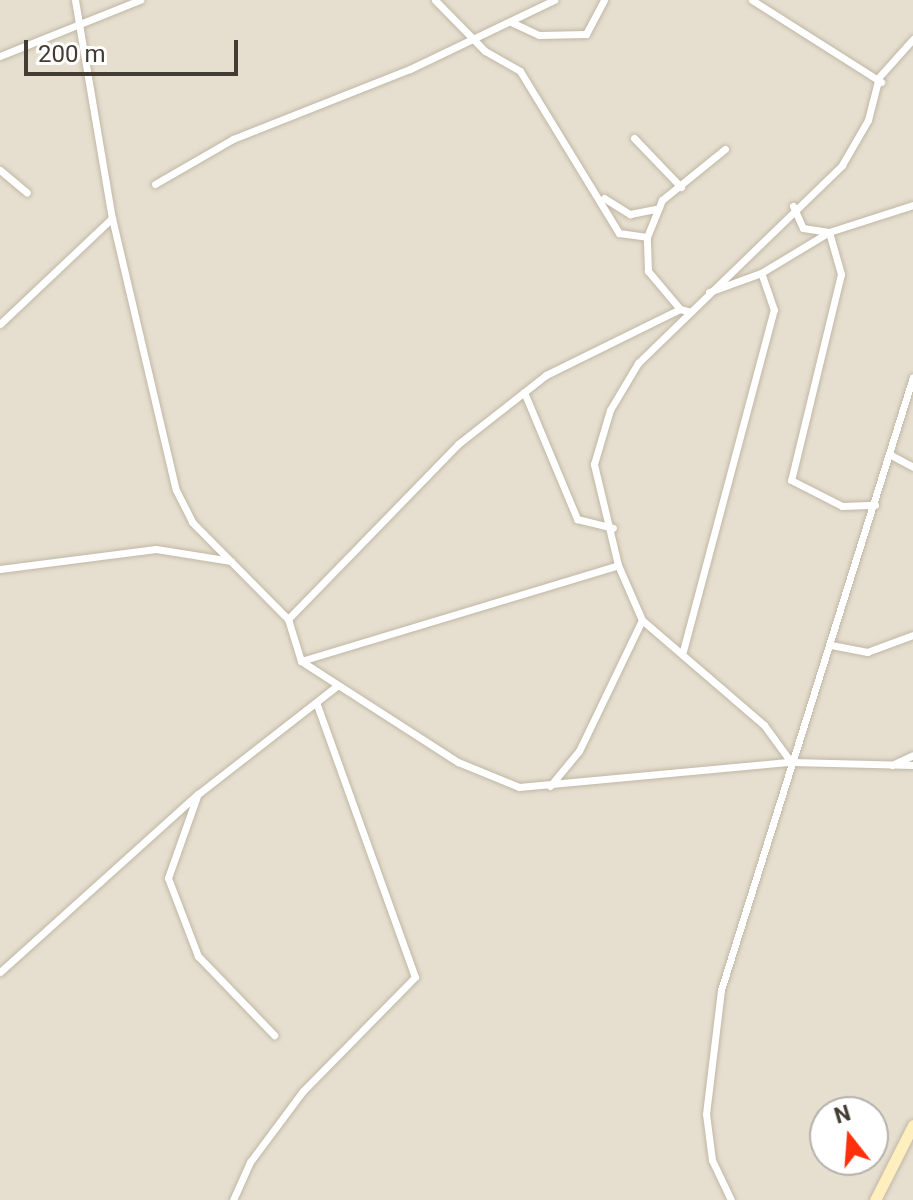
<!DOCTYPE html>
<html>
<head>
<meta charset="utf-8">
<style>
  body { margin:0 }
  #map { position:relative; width:913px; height:1200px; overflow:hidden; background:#f2ede1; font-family:Roboto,sans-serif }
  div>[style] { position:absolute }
  .residential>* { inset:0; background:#e6dfcf }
  .roads { filter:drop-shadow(0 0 2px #c0b7a6) drop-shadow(0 0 2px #c0b7a6) }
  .street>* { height:7px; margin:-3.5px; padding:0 3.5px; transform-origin:3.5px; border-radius:3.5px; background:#fff }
  .secondary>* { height:11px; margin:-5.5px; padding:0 5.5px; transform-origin:5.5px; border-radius:5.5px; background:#ffefbe }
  span { translate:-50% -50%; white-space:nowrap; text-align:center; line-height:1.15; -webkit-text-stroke:7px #fff; paint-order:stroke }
  .north { position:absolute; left:809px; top:1096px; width:80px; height:80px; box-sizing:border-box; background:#fff; border:2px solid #b4b1ad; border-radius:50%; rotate:343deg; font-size:22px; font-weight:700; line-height:32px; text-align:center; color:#433c32 }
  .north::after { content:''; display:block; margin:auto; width:28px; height:36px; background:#ff300b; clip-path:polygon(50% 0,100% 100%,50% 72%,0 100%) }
  .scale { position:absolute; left:24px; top:40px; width:214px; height:36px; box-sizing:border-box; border:4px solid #433c32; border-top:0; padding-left:10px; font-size:24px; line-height:28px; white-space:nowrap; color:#433c32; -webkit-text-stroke:6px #fff; paint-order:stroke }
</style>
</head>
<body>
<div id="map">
  <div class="residential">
    <i style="clip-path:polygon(evenodd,0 0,913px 0,913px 1200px,0 1200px,0 0,825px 1112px,873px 1112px,873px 1160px,825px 1160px,825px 1112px)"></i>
  </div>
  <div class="roads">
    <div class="street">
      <i style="left:75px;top:0;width:221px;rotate:80.4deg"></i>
      <i style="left:112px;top:218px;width:279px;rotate:76.8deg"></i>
      <i style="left:176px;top:490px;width:36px;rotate:63deg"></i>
      <i style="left:192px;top:522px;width:136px;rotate:45.3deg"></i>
      <i style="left:288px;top:619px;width:44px;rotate:72.8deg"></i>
      <i style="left:301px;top:661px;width:187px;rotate:32.8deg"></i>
      <i style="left:458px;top:762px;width:66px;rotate:22.3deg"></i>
      <i style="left:519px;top:787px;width:273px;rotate:-5.3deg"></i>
      <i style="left:791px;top:762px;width:122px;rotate:1.4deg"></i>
      <i style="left:435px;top:0;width:71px;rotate:45.6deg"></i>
      <i style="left:485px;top:51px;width:40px;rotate:29.7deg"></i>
      <i style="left:520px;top:71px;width:190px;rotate:58.6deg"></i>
      <i style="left:619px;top:233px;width:28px;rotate:8deg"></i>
      <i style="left:752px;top:0;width:153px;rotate:32.4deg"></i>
      <i style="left:511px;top:22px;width:31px;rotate:25deg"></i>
      <i style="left:539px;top:35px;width:47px;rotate:-1.2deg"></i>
      <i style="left:586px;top:34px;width:38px;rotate:-62deg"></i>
      <i style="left:0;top:56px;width:151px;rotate:-21.8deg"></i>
      <i style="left:634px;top:138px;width:68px;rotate:46.2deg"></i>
      <i style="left:0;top:170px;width:35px;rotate:40deg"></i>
      <i style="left:155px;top:184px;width:90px;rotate:-30deg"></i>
      <i style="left:233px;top:139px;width:190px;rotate:-21.6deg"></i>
      <i style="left:410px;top:69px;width:160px;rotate:-25.6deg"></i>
      <i style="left:604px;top:198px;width:31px;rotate:32deg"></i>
      <i style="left:630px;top:214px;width:26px;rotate:-11deg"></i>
      <i style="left:793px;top:206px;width:24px;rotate:66deg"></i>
      <i style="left:803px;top:228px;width:26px;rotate:9deg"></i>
      <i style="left:829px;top:232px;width:44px;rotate:74.1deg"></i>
      <i style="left:841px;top:274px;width:212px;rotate:103.6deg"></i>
      <i style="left:791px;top:480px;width:57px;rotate:27deg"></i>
      <i style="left:842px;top:506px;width:33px;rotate:-2deg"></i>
      <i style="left:709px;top:292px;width:55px;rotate:-20.1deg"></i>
      <i style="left:761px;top:273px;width:79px;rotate:-31.1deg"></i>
      <i style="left:829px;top:232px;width:88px;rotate:-17.8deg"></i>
      <i style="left:680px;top:309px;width:50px;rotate:-130.1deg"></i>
      <i style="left:648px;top:271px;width:34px;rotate:-92deg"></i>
      <i style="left:647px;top:237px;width:40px;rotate:-68deg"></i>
      <i style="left:662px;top:200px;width:81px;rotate:-39deg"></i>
      <i style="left:0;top:324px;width:154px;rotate:-43.4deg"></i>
      <i style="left:524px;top:392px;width:138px;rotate:67.3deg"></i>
      <i style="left:577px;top:519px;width:37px;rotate:14deg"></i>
      <i style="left:889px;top:454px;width:27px;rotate:28deg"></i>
      <i style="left:0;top:569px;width:157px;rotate:-7.3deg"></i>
      <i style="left:156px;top:549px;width:76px;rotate:9.1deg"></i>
      <i style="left:288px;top:619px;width:244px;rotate:-45.8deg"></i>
      <i style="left:458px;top:444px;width:112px;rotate:-38.1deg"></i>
      <i style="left:546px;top:375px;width:149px;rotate:-26.2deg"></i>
      <i style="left:680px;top:309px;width:11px;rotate:15deg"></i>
      <i style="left:831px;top:645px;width:37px;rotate:11deg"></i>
      <i style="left:867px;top:652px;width:49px;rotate:-20.3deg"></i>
      <i style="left:683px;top:651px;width:353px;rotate:-75.1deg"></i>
      <i style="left:774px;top:310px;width:39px;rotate:-109deg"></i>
      <i style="left:301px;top:661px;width:331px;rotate:-16.8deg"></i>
      <i style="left:791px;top:762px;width:46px;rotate:-126.1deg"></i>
      <i style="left:764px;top:725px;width:161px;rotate:-139.3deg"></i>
      <i style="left:642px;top:620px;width:60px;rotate:-113.6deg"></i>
      <i style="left:618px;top:565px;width:104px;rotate:-103.4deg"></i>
      <i style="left:594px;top:464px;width:56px;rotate:-73.5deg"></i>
      <i style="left:610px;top:410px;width:55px;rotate:-59.2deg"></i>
      <i style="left:638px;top:363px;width:284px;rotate:-44.1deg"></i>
      <i style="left:842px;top:165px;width:52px;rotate:-60deg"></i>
      <i style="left:868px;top:120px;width:44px;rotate:-75.7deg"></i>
      <i style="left:879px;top:77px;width:51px;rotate:-48.2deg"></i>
      <i style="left:892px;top:765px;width:23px;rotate:-25deg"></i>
      <i style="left:550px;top:786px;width:45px;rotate:-50.4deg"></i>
      <i style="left:579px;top:751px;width:145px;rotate:-64.3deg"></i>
      <i style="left:197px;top:796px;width:87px;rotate:109.5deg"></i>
      <i style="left:168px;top:878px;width:84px;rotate:69deg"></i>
      <i style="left:198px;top:956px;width:110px;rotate:46.1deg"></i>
      <i style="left:0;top:972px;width:266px;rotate:-42deg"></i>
      <i style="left:198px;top:794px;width:177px;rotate:-37.9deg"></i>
      <i style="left:233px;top:1200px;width:42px;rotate:-65.9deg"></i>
      <i style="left:250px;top:1162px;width:89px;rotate:-53.3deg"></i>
      <i style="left:303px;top:1091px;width:160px;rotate:-45.5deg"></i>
      <i style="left:415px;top:977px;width:292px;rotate:-109.8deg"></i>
      <i style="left:731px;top:1200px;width:44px;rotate:-115.4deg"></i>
      <i style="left:712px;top:1160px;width:46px;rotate:-97.4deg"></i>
      <i style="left:706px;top:1114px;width:125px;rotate:-83.1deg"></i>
      <i style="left:721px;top:990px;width:642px;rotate:-72.61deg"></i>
    </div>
    <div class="secondary">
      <i style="left:875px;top:1200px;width:84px;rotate:-63.1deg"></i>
    </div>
  </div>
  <div class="north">N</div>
  <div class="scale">200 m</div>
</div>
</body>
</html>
